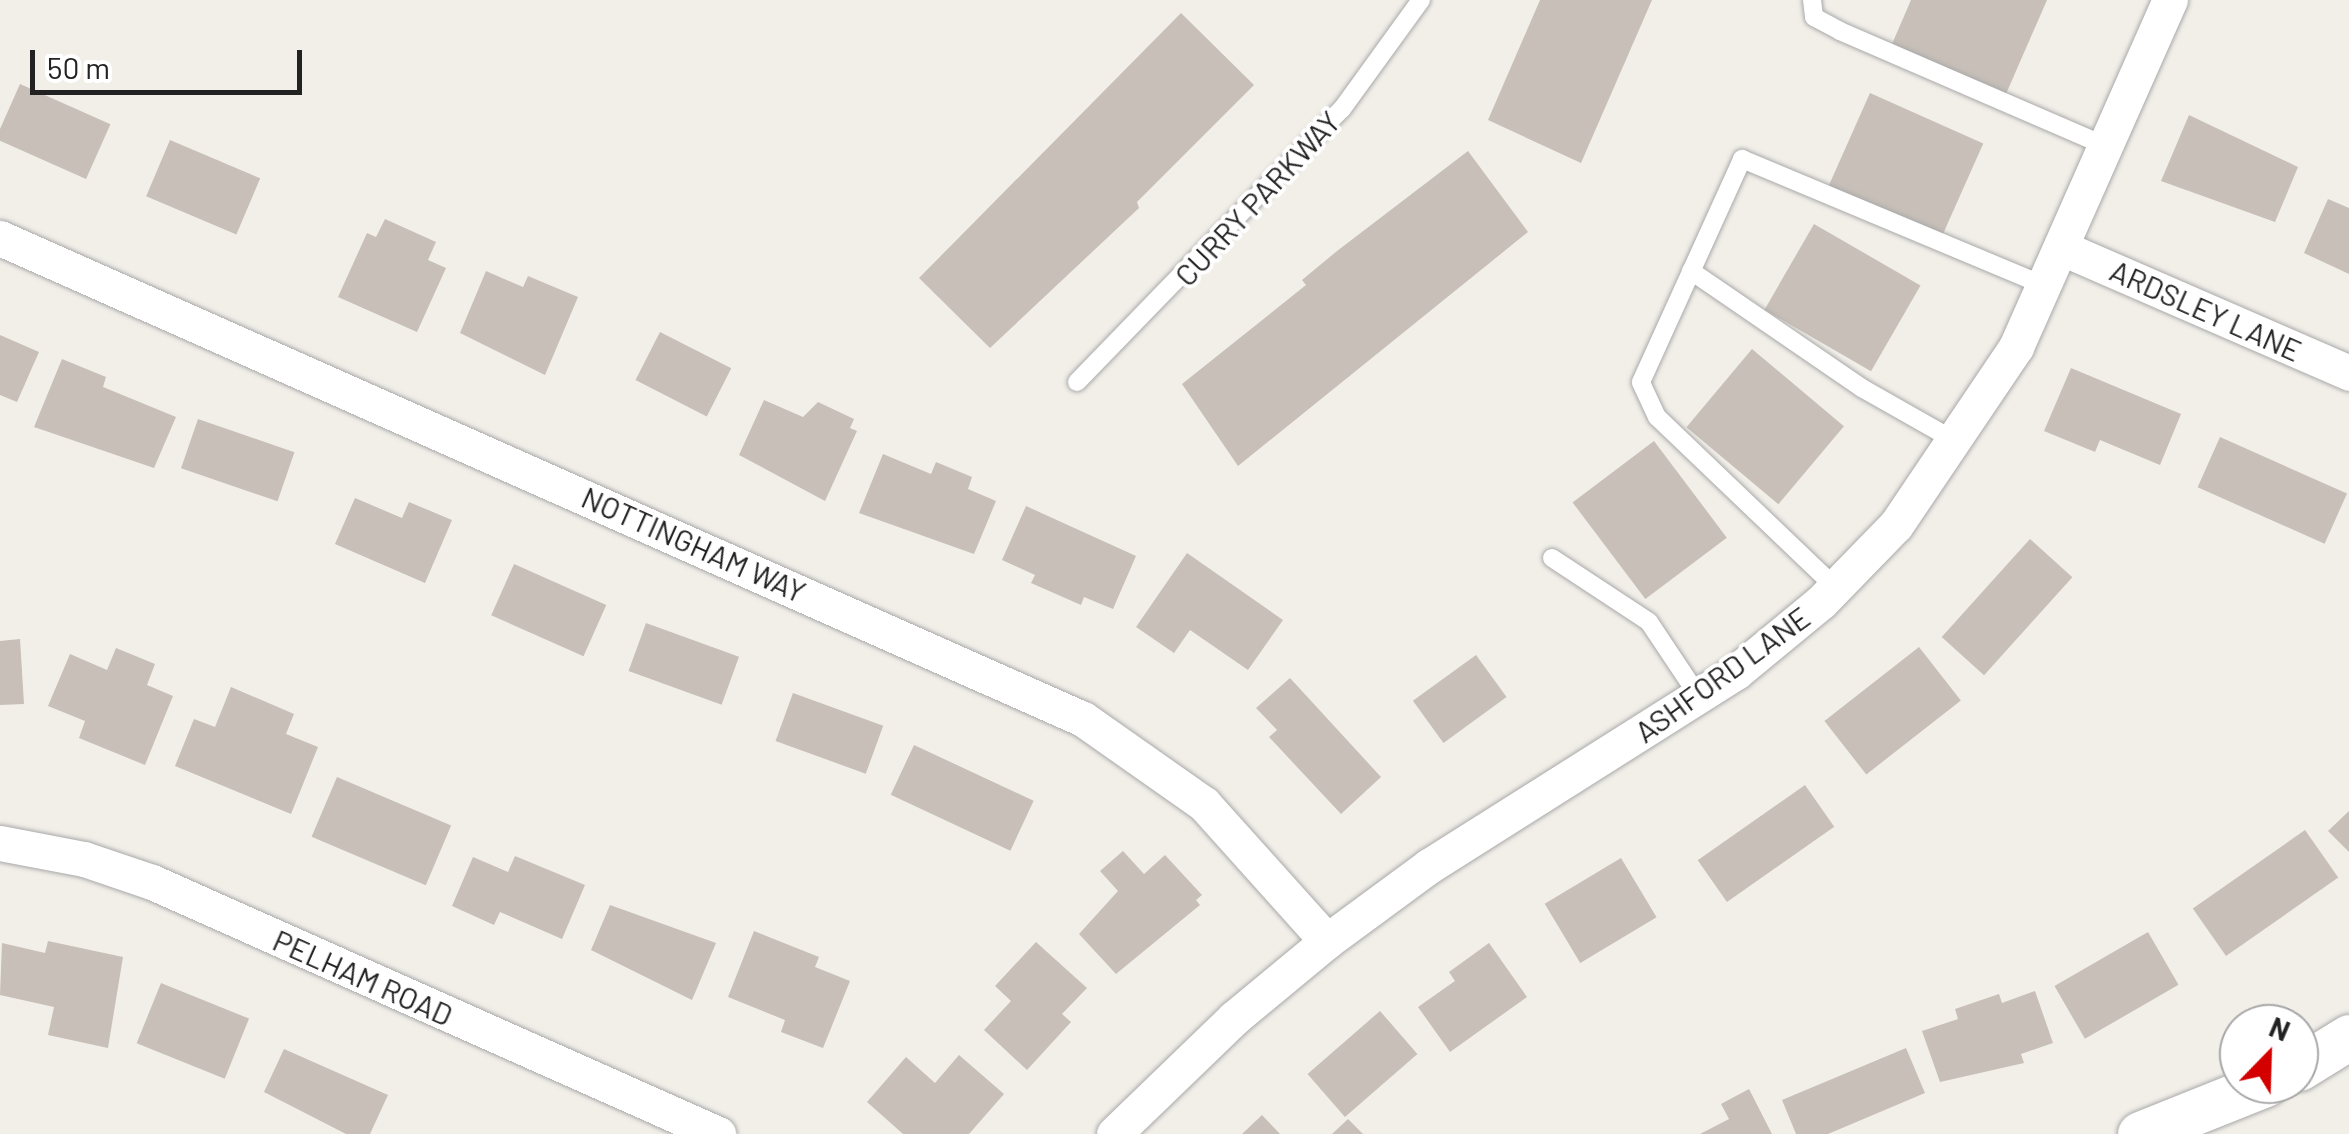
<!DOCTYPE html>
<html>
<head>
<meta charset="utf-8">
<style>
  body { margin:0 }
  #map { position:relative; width:2349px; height:1134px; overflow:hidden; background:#f2efe9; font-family:Barlow,sans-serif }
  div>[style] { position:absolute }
  .building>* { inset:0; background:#c7bfb8; transform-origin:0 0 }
  .roads { filter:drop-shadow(0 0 2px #a9a9a9) drop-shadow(0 0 2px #a9a9a9) }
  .service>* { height:18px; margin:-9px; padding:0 9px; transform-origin:9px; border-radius:9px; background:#fff }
  .minor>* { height:35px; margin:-17.5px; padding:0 17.5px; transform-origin:17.5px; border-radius:17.5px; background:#fff }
  .tertiary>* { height:45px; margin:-22.5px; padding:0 22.5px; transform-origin:22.5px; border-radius:22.5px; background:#fff }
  span { translate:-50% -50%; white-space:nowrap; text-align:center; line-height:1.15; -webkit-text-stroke:8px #fff; paint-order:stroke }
  .street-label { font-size:30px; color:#222 }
  .north { position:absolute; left:2219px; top:1004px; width:100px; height:100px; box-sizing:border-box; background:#fff; border:2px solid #a7a7a7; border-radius:50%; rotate:23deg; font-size:28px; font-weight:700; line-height:40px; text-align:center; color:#222 }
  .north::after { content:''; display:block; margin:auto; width:35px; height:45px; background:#d40000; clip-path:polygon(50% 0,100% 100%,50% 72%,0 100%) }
  .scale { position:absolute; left:30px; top:50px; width:272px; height:45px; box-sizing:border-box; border:5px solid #222; border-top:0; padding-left:12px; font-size:30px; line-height:35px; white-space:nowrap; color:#222; -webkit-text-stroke:8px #fff; paint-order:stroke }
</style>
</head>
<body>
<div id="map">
  <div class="building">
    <i style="clip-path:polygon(1540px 0,1652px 0,1581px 163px,1488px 120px)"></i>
    <i style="clip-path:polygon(1911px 0,2047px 0,2006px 94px,1892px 44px)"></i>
    <i style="clip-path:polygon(1181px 13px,1254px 85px,1137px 202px,1139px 208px,990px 348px,919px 278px)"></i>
    <i style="left:20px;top:84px;width:99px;height:60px;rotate:24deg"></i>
    <i style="left:1870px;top:93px;width:124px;height:104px;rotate:24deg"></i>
    <i style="clip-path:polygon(2189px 115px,2298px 167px,2275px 222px,2161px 181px)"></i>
    <i style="left:170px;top:140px;width:98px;height:61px;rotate:23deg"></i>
    <i style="clip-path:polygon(1468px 151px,1528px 232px,1238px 466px,1182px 384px,1306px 285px,1302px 280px,1337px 251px)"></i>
    <i style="clip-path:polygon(2328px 199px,2349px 208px,2349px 274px,2304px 253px)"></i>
    <i style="clip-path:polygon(385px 219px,436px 242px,428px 260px,446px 268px,417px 332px,338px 297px,367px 233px,376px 237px)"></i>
    <i style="left:1814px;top:224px;width:123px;height:99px;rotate:30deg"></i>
    <i style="clip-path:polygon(486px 271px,523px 287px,528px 276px,578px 297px,545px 375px,460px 333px)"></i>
    <i style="left:660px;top:332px;width:80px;height:54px;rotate:27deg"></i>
    <i style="clip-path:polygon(0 335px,39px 352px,17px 402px,0 395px)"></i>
    <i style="left:1752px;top:349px;width:120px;height:102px;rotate:40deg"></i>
    <i style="clip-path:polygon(62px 359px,106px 377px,103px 387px,176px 417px,154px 468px,34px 427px)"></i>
    <i style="clip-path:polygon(2071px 368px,2181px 414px,2160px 465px,2100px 440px,2095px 452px,2044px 431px)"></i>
    <i style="clip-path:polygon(764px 400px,803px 417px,818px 402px,854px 419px,850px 428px,857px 431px,825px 501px,739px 455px)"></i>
    <i style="left:198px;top:419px;width:102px;height:52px;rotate:19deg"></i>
    <i style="left:2220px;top:437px;width:139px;height:55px;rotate:24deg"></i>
    <i style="left:1654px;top:441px;width:121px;height:102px;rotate:53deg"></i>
    <i style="clip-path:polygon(883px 454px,931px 474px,936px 462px,972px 477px,968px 489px,996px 501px,974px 554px,859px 513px)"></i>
    <i style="clip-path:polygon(355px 498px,402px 518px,409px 502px,452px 520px,425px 583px,335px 544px)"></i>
    <i style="clip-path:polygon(1026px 506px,1136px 556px,1113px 609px,1084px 597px,1081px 605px,1031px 583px,1035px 575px,1002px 560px)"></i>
    <i style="left:2030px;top:539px;width:57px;height:132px;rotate:42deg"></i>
    <i style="clip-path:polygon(1187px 553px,1283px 620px,1248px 670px,1190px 630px,1174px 653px,1136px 627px)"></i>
    <i style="left:514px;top:564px;width:101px;height:56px;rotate:24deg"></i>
    <i style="left:646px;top:623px;width:99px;height:51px;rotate:20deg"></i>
    <i style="clip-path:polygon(20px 639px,24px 704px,0 705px,0 641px)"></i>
    <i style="left:1919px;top:647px;width:68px;height:120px;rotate:52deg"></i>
    <i style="clip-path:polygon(116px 648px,155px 664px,147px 685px,173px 696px,145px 765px,79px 738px,85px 721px,48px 706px,70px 654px,107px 670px)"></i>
    <i style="left:1476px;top:655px;width:52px;height:78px;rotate:54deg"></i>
    <i style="clip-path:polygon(1290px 678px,1381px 777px,1341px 814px,1269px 737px,1277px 730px,1256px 708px)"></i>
    <i style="clip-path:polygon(231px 687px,294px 714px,286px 734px,318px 747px,291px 814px,175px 766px,194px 719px,215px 727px)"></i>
    <i style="left:793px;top:693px;width:96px;height:51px;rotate:20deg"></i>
    <i style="left:914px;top:745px;width:132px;height:55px;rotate:25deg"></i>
    <i style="left:337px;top:777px;width:124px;height:65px;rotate:23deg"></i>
    <i style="left:1805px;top:785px;width:51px;height:131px;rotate:55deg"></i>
    <i style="clip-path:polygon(2349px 811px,2349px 852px,2328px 831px)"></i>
    <i style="left:2305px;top:830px;width:58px;height:137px;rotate:55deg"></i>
    <i style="clip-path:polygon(1123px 851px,1144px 874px,1165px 855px,1202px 895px,1196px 900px,1200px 905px,1116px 974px,1079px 934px,1118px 891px,1100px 871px)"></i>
    <i style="clip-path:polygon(515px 856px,585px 885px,562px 939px,500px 912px,494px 925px,452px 906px,473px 857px,508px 872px)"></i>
    <i style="left:1621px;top:858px;width:69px;height:89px;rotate:59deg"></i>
    <i style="clip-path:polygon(610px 905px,716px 943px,692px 1000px,591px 950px)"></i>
    <i style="clip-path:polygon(754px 931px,819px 957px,815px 967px,850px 981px,823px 1048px,781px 1032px,785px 1020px,728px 997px)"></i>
    <i style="left:2148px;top:932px;width:61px;height:108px;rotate:60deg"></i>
    <i style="clip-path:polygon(48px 941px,123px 957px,108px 1048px,48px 1035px,54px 1007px,0 995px,2px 943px,45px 953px)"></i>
    <i style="clip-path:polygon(1036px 942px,1087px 988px,1062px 1014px,1071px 1022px,1027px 1070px,984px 1030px,1011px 1001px,995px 986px)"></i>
    <i style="clip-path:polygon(1489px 943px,1527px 997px,1450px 1052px,1418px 1007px,1455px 981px,1449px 972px)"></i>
    <i style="left:161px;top:983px;width:95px;height:65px;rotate:22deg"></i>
    <i style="clip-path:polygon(2035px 991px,2053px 1043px,2021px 1054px,2024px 1063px,1940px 1082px,1922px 1031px,1958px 1019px,1955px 1009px,1999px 994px,2002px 1003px)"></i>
    <i style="left:1380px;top:1011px;width:57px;height:96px;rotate:49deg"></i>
    <i style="clip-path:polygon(1906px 1048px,1925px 1093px,1828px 1134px,1796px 1134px,1782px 1100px)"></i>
    <i style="clip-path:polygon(284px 1049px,388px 1095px,370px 1134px,346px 1134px,264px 1092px)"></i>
    <i style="clip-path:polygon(959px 1055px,1004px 1094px,969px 1134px,903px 1134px,867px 1102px,906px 1057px,935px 1083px)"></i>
    <i style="clip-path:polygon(1749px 1089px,1772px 1134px,1700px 1134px,1729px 1119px,1721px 1104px)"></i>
    <i style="clip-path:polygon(1262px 1115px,1280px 1134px,1242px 1134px)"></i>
    <i style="clip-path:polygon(1348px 1119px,1363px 1134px,1332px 1134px)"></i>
  </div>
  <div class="roads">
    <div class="service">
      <i style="left:1812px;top:0;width:17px;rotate:83deg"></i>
      <i style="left:1814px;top:17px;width:30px;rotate:28deg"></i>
      <i style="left:1840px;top:31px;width:290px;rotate:23.4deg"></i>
      <i style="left:1691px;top:271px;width:207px;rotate:34.4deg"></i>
      <i style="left:1862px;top:388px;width:109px;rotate:29.6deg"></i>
      <i style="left:1077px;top:382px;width:380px;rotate:-45.9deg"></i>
      <i style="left:1342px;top:109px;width:135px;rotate:-54.1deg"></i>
      <i style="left:1552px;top:558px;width:116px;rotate:33.4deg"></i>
      <i style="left:1649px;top:622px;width:90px;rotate:56.3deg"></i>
      <i style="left:1835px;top:587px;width:246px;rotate:-136.3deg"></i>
      <i style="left:1657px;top:417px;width:38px;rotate:-115deg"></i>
      <i style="left:1641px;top:382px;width:245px;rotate:-65.6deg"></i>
      <i style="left:1742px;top:159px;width:329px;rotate:22.7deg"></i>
    </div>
    <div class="minor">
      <i style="left:0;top:238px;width:1185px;rotate:23.95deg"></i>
      <i style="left:1083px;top:719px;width:148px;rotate:35.1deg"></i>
      <i style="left:1204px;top:804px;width:184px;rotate:48.1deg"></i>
      <i style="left:2062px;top:248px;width:313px;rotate:23.5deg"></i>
      <i style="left:0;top:843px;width:86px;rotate:10.8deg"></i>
      <i style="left:84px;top:859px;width:72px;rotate:18.7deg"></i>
      <i style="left:152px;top:882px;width:620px;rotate:24deg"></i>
      <i style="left:1114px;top:1134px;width:167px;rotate:-44deg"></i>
      <i style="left:1234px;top:1018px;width:121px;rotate:-39.6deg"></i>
      <i style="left:1327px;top:941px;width:127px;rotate:-36.3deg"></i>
      <i style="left:1429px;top:866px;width:363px;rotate:-32.3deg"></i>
      <i style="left:1736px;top:672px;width:110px;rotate:-39.5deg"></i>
      <i style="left:1821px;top:602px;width:107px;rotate:-45.8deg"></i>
      <i style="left:1896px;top:525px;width:215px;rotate:-56deg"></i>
      <i style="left:2016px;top:347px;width:380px;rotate:-66.1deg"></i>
    </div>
    <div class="tertiary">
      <i style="left:2299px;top:1068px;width:59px;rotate:-31.8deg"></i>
      <i style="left:2140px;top:1134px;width:135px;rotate:-21.8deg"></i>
    </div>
  </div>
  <div class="street-label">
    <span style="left:1257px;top:198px;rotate:-47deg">CURRY PARKWAY</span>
    <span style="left:2206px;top:310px;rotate:24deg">ARDSLEY LANE</span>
    <span style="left:694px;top:544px;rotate:24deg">NOTTINGHAM WAY</span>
    <span style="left:1722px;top:674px;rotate:-36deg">ASHFORD LANE</span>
    <span style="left:363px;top:977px;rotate:24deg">PELHAM ROAD</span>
  </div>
  <div class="north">N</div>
  <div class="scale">50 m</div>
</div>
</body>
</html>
